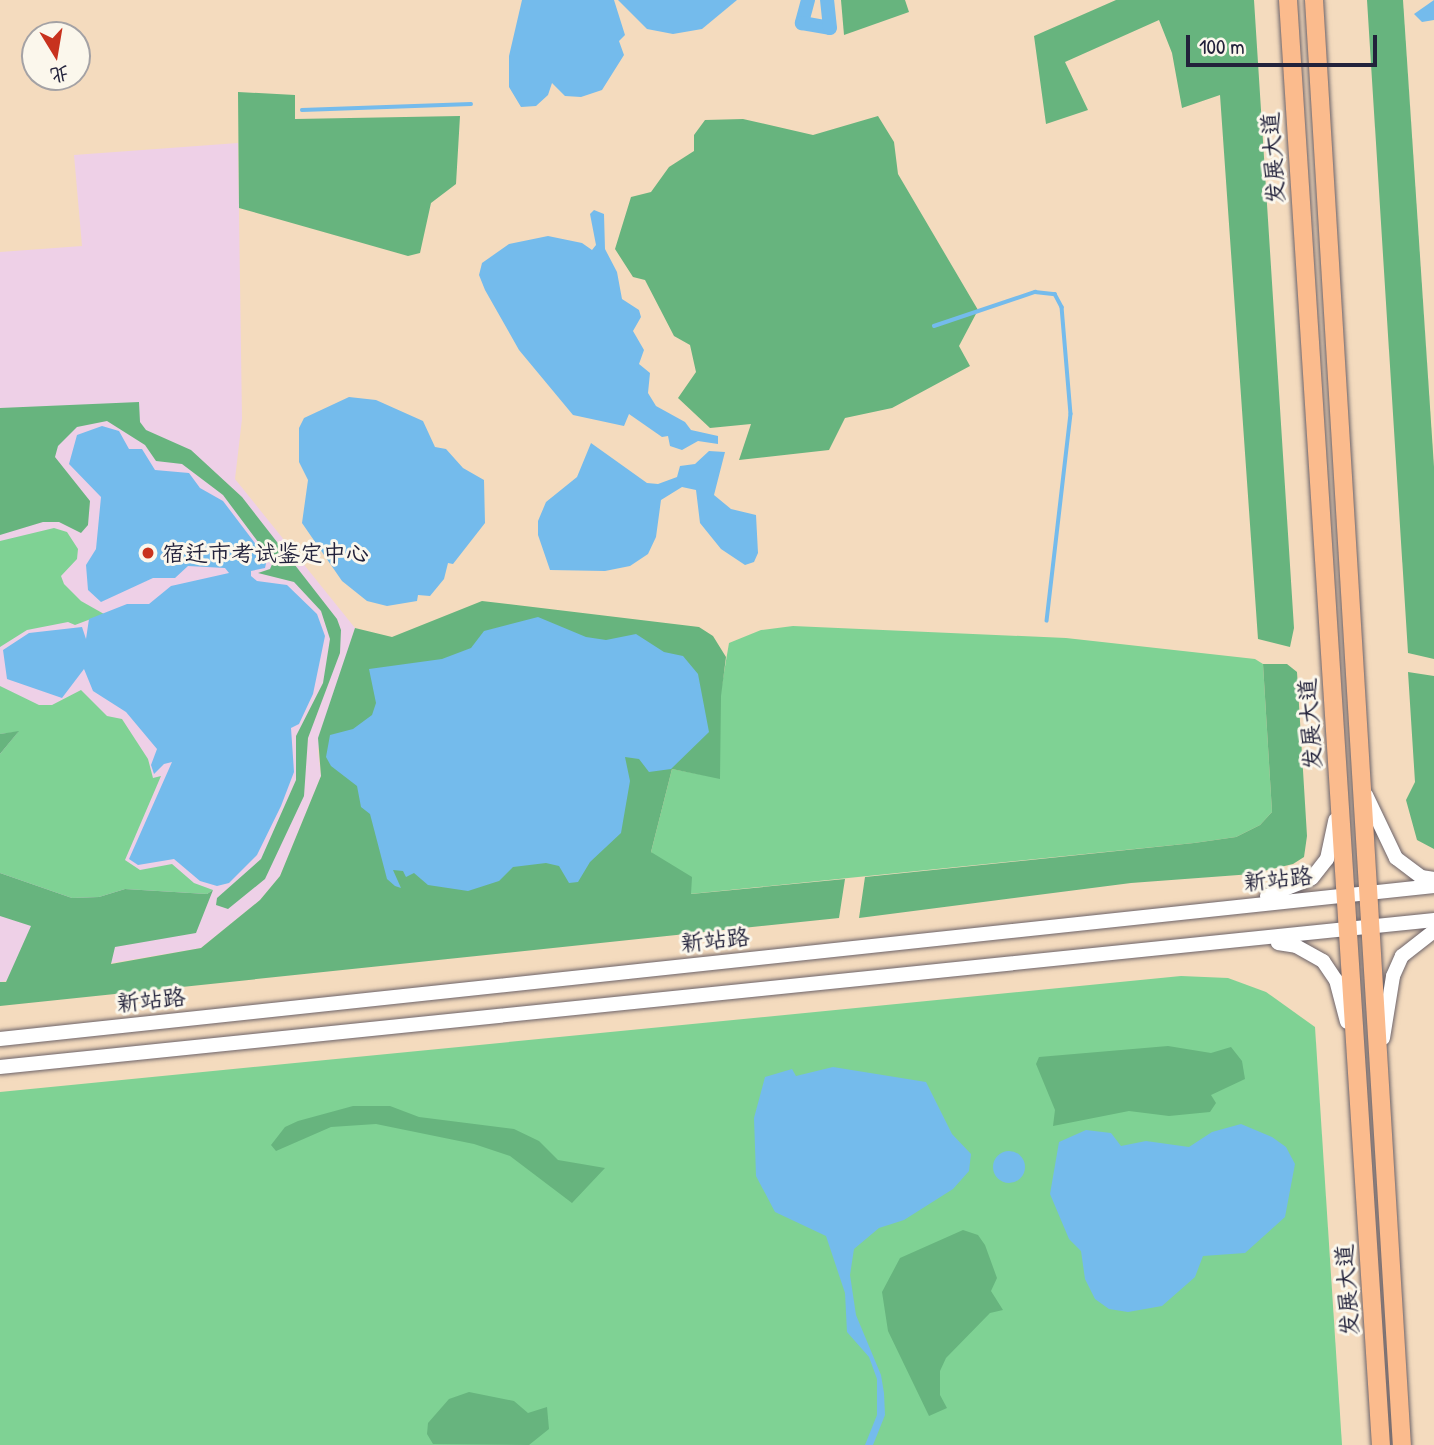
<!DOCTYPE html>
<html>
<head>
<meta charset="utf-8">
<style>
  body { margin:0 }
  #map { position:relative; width:1434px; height:1445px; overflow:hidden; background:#f4dbbe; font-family:"Patrick Hand","LXGW WenKai TC",sans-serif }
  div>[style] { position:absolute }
  .built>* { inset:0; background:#eed0e7 }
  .green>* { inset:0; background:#7fd294 }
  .forest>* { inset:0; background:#67b47e }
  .water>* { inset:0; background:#74bbec }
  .round { border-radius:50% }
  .stream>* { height:3.5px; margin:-1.75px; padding:0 1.75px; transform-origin:1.75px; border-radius:1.75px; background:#74bbec }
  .canal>* { height:14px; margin:-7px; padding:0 7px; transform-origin:7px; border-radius:7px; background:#74bbec }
  .roads { filter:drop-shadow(0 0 2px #6c6369) drop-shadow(0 0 2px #6c6369) }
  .minor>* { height:14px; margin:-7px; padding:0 7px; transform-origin:7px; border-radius:7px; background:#fff }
  .major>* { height:18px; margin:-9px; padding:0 9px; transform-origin:9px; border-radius:9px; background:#fbbb8d }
  .dots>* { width:19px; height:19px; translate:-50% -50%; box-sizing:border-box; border:4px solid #fbf7ec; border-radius:50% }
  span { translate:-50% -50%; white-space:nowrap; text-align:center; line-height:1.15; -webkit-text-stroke:6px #fbf7ec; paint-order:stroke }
  .street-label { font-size:23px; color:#22223b }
  .poi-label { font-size:23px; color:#22223b }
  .left { translate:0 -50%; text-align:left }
  .north { position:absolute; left:21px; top:21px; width:70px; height:70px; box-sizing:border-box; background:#fbf7ec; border:2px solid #a4a2a5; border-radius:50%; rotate:169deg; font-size:19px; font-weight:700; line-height:28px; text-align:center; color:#22223b }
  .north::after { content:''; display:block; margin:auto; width:24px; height:32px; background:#c8321e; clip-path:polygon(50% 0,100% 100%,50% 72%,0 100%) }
  .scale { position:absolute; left:1186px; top:35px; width:191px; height:32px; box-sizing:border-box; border:4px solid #22223b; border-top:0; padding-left:9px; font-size:21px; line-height:24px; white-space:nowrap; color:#22223b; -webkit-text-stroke:5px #fbf7ec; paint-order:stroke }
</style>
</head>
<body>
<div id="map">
  <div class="built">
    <i style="clip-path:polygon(238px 143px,242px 419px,235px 479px,355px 628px,318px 750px,321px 776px,280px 876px,260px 900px,201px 948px,0 982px,0 252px,82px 246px,74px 155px)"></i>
  </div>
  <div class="green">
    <i style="clip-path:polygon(54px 528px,67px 532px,78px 549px,77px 559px,61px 576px,64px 584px,81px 601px,104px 614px,75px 625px,68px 622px,27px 630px,0 647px,0 541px)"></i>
    <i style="clip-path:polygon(793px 626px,1066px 638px,1255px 659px,1263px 664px,1272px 812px,1260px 825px,1236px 837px,1194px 843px,690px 894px,651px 852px,672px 769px,720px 778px,720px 696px,729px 643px,761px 630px)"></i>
    <i style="clip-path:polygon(0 686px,39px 705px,52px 705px,81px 690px,107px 716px,122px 719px,148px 759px,153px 778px,161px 776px,125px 860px,140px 870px,172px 864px,194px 883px,213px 890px,207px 894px,125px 889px,99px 897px,72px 898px,0 873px,0 754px,18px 732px,0 734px)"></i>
    <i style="clip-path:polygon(1181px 976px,1228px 978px,1266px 992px,1315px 1027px,1342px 1445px,0 1445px,0 1092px)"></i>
  </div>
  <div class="forest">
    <i style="clip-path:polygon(841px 0,905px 0,909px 12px,844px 35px)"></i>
    <i style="clip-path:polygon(1116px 0,1254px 0,1294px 628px,1290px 647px,1258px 639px,1220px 95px,1182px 108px,1172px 53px,1159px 20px,1065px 62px,1088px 110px,1046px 124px,1034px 36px)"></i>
    <i style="clip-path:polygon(1367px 0,1403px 0,1434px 467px,1434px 659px,1408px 653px)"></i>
    <i style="clip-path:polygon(238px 92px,295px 95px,295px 119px,460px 116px,456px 184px,431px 203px,420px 253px,408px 256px,239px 208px)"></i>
    <i style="clip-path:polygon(878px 116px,894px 142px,898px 174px,978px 310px,959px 346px,970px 366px,892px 408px,845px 418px,829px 450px,739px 460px,751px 424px,710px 428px,678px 398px,696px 372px,690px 345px,674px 336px,645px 280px,633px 277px,615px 249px,631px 197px,651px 192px,669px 167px,694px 151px,694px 135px,705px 120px,743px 119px,813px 135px)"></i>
    <i style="clip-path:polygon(139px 402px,140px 422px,146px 430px,191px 450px,242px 497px,337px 619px,341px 630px,340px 653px,308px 738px,304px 796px,265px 879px,228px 909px,216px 905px,217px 898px,261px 859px,296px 780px,296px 736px,323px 683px,330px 639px,321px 611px,294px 582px,258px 573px,270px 569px,273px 562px,223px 495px,182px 464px,156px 461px,145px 445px,107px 421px,77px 427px,58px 446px,55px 457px,90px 501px,88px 525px,81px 533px,59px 522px,43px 522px,0 535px,0 408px)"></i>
    <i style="clip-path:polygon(482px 601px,699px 627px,713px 636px,726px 657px,721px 696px,720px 779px,672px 769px,651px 852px,692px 877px,691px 894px,845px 879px,839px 918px,0 1006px,0 982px,6px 982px,31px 926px,0 916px,0 873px,72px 898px,99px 897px,125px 889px,207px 894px,213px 890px,196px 933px,115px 947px,111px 964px,201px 948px,260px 900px,280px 876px,321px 776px,318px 738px,355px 628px,392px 637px)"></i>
    <i style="clip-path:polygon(1263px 664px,1287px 664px,1297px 672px,1307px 836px,1304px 857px,1293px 864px,1252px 874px,1131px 883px,859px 918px,865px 877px,1194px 843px,1236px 837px,1260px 825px,1272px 812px)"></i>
    <i style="clip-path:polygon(1408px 672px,1434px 676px,1434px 849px,1417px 840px,1406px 800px,1415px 782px)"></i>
    <i style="clip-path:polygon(19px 731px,0 754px,0 734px)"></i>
    <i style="clip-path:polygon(1168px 1046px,1211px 1053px,1231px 1047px,1242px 1061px,1245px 1079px,1211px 1095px,1216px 1103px,1210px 1112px,1169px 1116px,1129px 1111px,1053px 1126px,1055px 1110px,1036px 1064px,1039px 1057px)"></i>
    <i style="clip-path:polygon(353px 1106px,390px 1106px,419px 1117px,514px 1129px,539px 1141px,558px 1160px,605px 1168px,572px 1203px,510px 1156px,474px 1144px,376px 1124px,331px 1127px,276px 1151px,271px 1145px,285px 1127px,298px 1121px)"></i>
    <i style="clip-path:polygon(963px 1230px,978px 1235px,985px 1245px,997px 1278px,991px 1291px,1003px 1310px,990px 1313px,946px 1358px,940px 1371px,940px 1395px,947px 1408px,929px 1416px,888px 1331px,882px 1292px,900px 1258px)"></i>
    <i style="clip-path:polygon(469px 1392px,514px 1401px,528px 1413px,547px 1407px,549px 1429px,529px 1445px,433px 1444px,427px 1434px,428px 1423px,449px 1399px)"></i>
  </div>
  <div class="water">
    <i style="clip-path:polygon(522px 0,614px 0,625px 35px,619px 41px,624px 55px,602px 90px,581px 97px,565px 96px,552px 83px,548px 95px,536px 106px,521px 107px,509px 87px,509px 56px)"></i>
    <i style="clip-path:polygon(618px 0,737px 0,702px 29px,673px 34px,647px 29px)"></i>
    <i style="clip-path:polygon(1434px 0,1434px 20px,1422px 22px,1414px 14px)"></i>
    <i style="clip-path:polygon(594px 210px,604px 214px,605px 249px,617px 272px,622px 299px,639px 310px,641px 317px,633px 331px,644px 350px,639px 364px,650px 373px,648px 393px,656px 406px,685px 422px,691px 430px,718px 436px,718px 444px,698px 441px,682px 450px,670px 446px,668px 436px,662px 437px,629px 414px,624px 426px,573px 415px,519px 350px,485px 290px,479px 275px,482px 263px,509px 244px,548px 236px,582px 243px,592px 250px,596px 245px,590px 214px)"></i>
    <i style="clip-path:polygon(349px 397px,376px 400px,423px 421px,435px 447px,446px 449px,463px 468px,484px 480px,485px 523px,453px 564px,448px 563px,444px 579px,430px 596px,418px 595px,417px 601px,387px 606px,367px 601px,342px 581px,302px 523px,308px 480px,299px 462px,299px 428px,304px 418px)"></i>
    <i style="clip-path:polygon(102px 426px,119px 431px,129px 449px,142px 449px,155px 470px,189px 473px,200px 488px,223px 501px,267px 559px,265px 568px,251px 571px,251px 576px,257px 581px,287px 585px,317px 614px,325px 636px,313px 694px,299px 724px,291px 728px,294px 772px,281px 806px,257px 855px,229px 883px,217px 886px,200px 881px,174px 859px,138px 865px,129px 859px,172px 762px,164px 764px,154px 774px,151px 765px,157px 749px,126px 712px,93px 691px,84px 669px,62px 698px,7px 679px,3px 650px,29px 633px,82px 627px,86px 639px,89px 619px,127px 604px,149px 604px,171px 586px,229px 573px,225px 568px,188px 566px,175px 578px,153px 578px,101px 602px,88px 590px,86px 565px,96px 549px,101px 497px,69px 464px,77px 435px)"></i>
    <i style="clip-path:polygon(591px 443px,647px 483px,658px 484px,677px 477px,680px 466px,695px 464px,709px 451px,725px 452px,714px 495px,731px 509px,756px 515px,758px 553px,754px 562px,745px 565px,721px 549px,700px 523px,696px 490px,682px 487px,661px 500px,656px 537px,648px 554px,630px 566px,605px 571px,550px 570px,538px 535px,538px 521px,546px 502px,577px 477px)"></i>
    <i style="clip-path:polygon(538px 617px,586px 637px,606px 640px,636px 634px,664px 652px,683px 656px,698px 674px,709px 732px,671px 769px,649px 772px,639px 759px,625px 757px,630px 781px,621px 833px,590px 862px,578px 882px,569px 883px,559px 866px,546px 863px,513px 867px,499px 881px,468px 891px,428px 885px,414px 873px,406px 877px,403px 871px,393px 870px,401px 888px,395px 886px,387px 879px,370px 814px,361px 807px,357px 786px,331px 766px,326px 757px,330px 735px,353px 729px,372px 715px,376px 703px,369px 669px,442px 659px,471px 648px,484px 631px)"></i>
    <i style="clip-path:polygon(833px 1067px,926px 1082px,952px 1134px,971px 1154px,969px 1171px,953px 1189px,904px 1220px,879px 1228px,854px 1249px,850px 1275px,856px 1315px,881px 1375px,884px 1393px,885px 1415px,873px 1445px,865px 1445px,877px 1415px,877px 1379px,869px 1357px,847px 1332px,845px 1293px,826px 1236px,775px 1212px,756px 1176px,754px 1118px,765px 1077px,792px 1069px,796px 1076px)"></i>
    <i style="clip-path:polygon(1241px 1124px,1272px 1137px,1286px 1147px,1295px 1164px,1285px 1217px,1245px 1253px,1203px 1256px,1195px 1277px,1162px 1306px,1128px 1312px,1109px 1309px,1095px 1299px,1085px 1279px,1081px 1251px,1069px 1239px,1050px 1194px,1059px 1142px,1086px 1130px,1111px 1133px,1121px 1146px,1146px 1141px,1189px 1147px,1212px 1132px)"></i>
    <i class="round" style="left:993px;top:1151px;width:32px;height:32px"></i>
  </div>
  <div class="stream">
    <i style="left:302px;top:110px;width:169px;rotate:-2deg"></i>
    <i style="left:934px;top:326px;width:107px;rotate:-18.6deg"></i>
    <i style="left:1035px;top:292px;width:20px;rotate:6deg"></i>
    <i style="left:1055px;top:294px;width:15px;rotate:62deg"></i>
    <i style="left:1062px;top:307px;width:107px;rotate:85.2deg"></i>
    <i style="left:1071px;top:414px;width:208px;rotate:96.6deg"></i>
  </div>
  <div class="canal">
    <i style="left:808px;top:0;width:24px;rotate:105deg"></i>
    <i style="left:802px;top:23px;width:28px;rotate:10deg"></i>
    <i style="left:830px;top:28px;width:28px;rotate:-96deg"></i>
  </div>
  <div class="roads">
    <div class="minor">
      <i style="left:1366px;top:795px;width:70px;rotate:64.5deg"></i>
      <i style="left:1396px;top:858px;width:31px;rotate:37deg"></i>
      <i style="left:1421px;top:877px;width:13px;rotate:9deg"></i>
      <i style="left:1267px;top:896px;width:48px;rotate:-21.8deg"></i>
      <i style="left:1312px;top:878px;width:24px;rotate:-52deg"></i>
      <i style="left:1327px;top:859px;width:40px;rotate:-78deg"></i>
      <i style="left:1278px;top:943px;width:18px;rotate:9deg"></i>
      <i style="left:1296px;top:946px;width:31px;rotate:29deg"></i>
      <i style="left:1323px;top:961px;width:23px;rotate:56deg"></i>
      <i style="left:1336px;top:980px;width:43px;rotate:75.3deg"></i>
      <i style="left:1383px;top:1038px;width:63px;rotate:-80.8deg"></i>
      <i style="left:1393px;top:976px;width:22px;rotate:-66deg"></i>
      <i style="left:1402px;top:956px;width:41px;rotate:-38deg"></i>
      <i style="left:0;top:1039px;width:1442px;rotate:-6.09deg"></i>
      <i style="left:0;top:1067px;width:1442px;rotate:-5.85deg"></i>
    </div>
    <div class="major">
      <i style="left:1288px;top:0;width:1448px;rotate:86.32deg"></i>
      <i style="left:1314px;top:0;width:1448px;rotate:86.52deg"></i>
    </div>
  </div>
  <div class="dots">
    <i style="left:148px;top:553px;background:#c8321e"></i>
  </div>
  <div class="street-label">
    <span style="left:1273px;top:158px;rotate:-94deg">发展大道</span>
    <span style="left:1310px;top:724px;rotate:-94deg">发展大道</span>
    <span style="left:1278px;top:879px;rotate:-6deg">新站路</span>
    <span style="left:715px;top:940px;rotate:-6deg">新站路</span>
    <span style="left:151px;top:1000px;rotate:-6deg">新站路</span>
    <span style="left:1347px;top:1290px;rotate:-94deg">发展大道</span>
  </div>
  <div class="poi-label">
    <span class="left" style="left:162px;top:553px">宿迁市考试鉴定中心</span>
  </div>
  <div class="north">北</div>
  <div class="scale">100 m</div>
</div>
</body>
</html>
